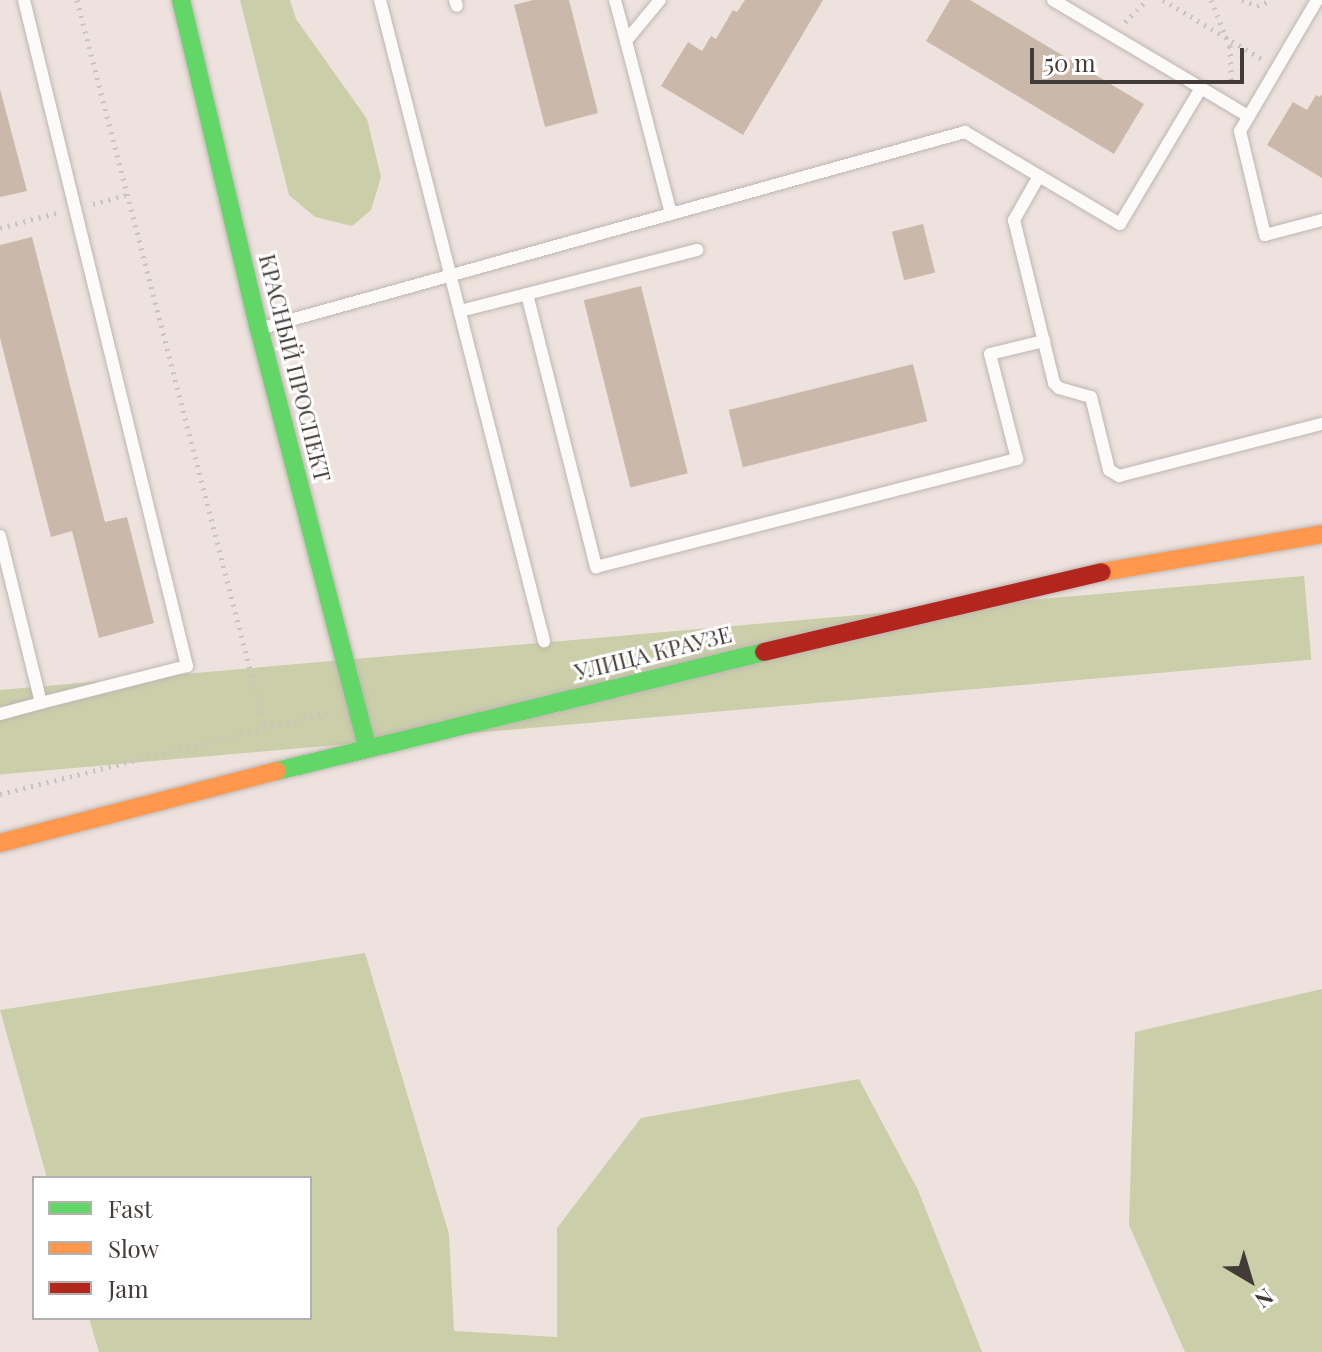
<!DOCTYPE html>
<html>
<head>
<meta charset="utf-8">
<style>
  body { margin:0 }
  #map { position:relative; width:1322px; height:1352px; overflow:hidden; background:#ede2dd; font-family:"Playfair Display",serif }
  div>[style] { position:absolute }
  .green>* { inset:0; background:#cacea9; transform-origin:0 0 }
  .building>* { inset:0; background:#cab9ab; transform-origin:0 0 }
  .path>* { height:5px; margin-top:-2.5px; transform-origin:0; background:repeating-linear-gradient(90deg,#c7c4c2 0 2px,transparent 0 8px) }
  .roads { filter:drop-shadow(0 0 2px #beb5b2) drop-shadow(0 0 2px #beb5b2) }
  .lane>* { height:12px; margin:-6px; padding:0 6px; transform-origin:6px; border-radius:6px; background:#fcfbfa }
  .fast>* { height:18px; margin:-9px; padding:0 9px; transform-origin:9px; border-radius:9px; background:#63d668 }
  .slow>* { height:18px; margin:-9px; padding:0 9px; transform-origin:9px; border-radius:9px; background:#ff974d }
  .jam>* { height:18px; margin:-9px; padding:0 9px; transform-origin:9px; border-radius:9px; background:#b3261e }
  span { translate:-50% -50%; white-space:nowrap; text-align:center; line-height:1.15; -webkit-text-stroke:6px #fff; paint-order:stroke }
  .street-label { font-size:22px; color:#423b37 }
  .legend { position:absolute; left:32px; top:1176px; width:280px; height:144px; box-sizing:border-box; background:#fff; border:2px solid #b3b1af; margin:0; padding:10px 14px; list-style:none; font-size:24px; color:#423b37 }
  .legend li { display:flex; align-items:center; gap:16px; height:40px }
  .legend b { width:40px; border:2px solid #b3b1af }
  .north { position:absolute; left:1210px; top:1240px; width:80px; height:80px; -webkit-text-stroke:6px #fff; paint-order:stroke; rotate:142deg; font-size:22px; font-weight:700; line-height:32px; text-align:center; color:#423b37 }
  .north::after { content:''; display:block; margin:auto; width:28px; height:36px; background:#423b37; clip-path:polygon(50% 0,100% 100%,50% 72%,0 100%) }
  .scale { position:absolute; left:1030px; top:48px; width:214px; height:36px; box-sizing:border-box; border:4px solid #423b37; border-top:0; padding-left:10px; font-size:24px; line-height:28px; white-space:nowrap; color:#423b37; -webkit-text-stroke:6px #fff; paint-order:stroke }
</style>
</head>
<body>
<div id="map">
  <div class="green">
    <i style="clip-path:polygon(240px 0,290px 0,296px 19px,367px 119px,381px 177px,371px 210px,352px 226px,315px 217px,289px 195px)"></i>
    <i style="left:1304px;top:576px;width:84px;height:1342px;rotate:85deg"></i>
    <i style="clip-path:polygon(365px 953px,449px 1234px,454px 1331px,557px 1337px,557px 1228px,641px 1118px,859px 1079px,918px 1190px,982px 1352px,99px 1352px,89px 1318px,310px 1318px,310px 1178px,47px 1178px,0 1010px)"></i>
    <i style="clip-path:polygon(1322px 989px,1322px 1352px,1185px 1352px,1129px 1225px,1135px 1032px)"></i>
  </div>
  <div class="building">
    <i style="clip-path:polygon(533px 0,569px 0,598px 113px,545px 127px,514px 5px)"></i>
    <i style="clip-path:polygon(745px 0,823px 0,743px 135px,661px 86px,688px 42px,702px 51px,711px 36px,716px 39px,733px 10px,737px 12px)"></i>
    <i style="clip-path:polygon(950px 0,970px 0,1144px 104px,1114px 154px,926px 41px)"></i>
    <i style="clip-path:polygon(0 89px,27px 191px,0 197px)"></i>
    <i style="clip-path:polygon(1322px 94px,1322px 178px,1267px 145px,1293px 102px,1307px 110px,1316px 95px,1320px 97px)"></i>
    <i style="left:923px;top:224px;width:50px;height:32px;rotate:76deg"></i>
    <i style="clip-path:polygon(32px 237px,105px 522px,127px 517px,154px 623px,99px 638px,72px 531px,51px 537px,0 338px,0 245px)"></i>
    <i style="left:641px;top:286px;width:193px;height:59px;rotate:76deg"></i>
    <i style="left:913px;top:364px;width:59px;height:190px;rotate:76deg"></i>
  </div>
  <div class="path">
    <i style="left:77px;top:0;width:751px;rotate:75.5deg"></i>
    <i style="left:1163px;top:0;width:115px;rotate:30.8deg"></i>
    <i style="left:1211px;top:0;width:50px;rotate:67.6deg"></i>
    <i style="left:1230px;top:46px;width:37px;rotate:88deg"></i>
    <i style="left:1242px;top:0;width:16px;rotate:22deg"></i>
    <i style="left:1257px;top:6px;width:16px;rotate:-22deg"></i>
    <i style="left:1125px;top:22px;width:31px;rotate:-45deg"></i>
    <i style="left:93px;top:204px;width:35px;rotate:-15deg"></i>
    <i style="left:0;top:228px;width:58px;rotate:-15deg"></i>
    <i style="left:0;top:794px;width:338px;rotate:-14deg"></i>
  </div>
  <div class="roads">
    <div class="lane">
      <i style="left:24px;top:0;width:686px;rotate:76.25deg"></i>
      <i style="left:187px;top:666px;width:151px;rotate:165.8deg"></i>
      <i style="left:380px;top:0;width:662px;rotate:75.65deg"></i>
      <i style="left:455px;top:0;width:6px;rotate:72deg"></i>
      <i style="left:615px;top:0;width:42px;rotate:75deg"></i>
      <i style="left:660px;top:0;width:53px;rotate:129.7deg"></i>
      <i style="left:626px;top:41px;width:179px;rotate:75.4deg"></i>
      <i style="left:1053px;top:0;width:172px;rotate:30.7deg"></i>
      <i style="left:1201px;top:88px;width:158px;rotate:120.8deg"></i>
      <i style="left:1120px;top:224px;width:94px;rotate:-149.3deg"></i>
      <i style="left:1039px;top:176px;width:51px;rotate:119.6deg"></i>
      <i style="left:1014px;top:220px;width:168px;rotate:76.2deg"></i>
      <i style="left:1054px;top:383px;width:7px;rotate:45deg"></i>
      <i style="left:1059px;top:388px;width:33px;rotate:16deg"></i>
      <i style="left:1091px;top:397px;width:75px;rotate:76.1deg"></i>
      <i style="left:1109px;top:470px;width:12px;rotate:31deg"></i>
      <i style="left:1119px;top:476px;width:210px;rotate:-14.4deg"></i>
      <i style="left:1317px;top:0;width:152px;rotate:120.4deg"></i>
      <i style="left:1240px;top:131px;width:107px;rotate:76.5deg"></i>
      <i style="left:1265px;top:235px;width:59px;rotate:-14.7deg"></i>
      <i style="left:1201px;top:88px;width:55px;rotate:30.8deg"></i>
      <i style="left:527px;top:294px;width:176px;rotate:-14.5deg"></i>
      <i style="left:460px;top:311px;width:69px;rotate:-14.2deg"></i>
      <i style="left:527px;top:294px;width:282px;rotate:75.8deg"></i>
      <i style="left:596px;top:567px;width:435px;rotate:-14.4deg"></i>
      <i style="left:1017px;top:459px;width:108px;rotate:-104.4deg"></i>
      <i style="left:990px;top:354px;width:56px;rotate:-13.5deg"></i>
      <i style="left:262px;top:328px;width:730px;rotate:-15.58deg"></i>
      <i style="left:965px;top:132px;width:86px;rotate:30.7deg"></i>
      <i style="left:0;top:536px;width:172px;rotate:76.2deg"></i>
      <i style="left:41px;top:703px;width:42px;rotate:165deg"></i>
    </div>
    <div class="fast">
      <i style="left:181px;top:0;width:338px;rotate:76.7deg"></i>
      <i style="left:259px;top:329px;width:432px;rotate:75.5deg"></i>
      <i style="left:277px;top:771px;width:501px;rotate:-13.73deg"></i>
    </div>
    <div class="slow">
      <i style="left:1102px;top:572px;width:223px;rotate:-9.8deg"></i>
      <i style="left:0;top:843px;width:286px;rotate:-14.6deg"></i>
    </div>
    <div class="jam">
      <i style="left:764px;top:652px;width:347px;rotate:-13.3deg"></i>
    </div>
  </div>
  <div class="street-label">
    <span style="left:295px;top:368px;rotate:76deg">КРАСНЫЙ ПРОСПЕКТ</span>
    <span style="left:653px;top:653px;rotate:-14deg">УЛИЦА КРАУЗЕ</span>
  </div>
  <ul class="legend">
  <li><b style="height:10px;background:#63d668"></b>Fast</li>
  <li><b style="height:10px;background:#ff974d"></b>Slow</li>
  <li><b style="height:10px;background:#b3261e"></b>Jam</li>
  </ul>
  <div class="north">N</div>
  <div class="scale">50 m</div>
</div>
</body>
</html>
